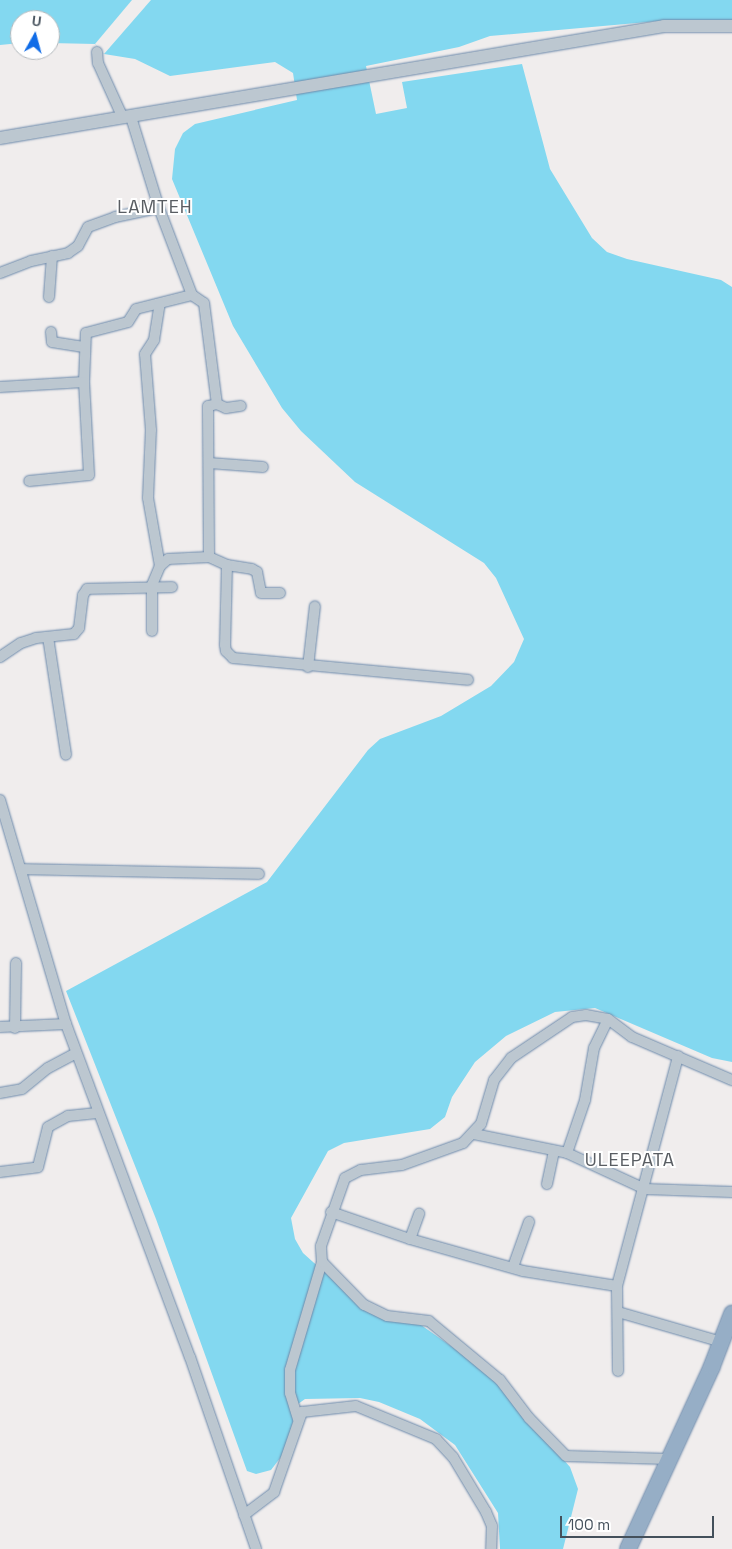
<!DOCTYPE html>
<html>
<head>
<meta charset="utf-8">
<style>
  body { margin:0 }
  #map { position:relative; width:732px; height:1549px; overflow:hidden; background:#f0eded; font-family:"Space Grotesk",sans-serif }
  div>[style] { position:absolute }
  .water>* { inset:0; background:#83d8f0 }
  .pier>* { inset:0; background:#f0eded }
  .roads { filter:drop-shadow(0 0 1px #6d8aab) drop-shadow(0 0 1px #6d8aab) }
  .minor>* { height:10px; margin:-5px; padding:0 5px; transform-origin:5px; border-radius:5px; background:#bcc7d0 }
  .tertiary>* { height:12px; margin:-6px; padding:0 6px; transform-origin:6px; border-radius:6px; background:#bcc7d0 }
  .trunk>* { height:16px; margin:-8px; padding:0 8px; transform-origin:8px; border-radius:8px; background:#96aec6 }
  span { translate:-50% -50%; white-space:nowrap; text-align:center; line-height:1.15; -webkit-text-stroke:4px #fff; paint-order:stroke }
  .quarter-label { font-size:18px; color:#595d62; letter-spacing:1px }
  .north { position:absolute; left:10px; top:10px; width:50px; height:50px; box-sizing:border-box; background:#fff; border:1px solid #b4b9bd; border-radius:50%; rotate:7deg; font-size:14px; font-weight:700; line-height:20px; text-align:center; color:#44505b }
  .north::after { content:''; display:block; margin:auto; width:18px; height:22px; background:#106ce7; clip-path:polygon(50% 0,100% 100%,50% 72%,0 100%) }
  .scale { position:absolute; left:560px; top:1516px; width:154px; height:22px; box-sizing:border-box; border:2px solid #44505b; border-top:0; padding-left:6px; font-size:15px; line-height:18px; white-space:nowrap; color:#44505b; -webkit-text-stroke:4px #fff; paint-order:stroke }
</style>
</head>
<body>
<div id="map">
  <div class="water">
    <i style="clip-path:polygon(0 0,732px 0,732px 20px,659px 21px,490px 36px,459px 47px,366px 66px,376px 114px,407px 108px,402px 82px,522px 64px,550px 169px,592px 238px,607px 252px,627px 259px,721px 280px,732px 287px,732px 1062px,712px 1058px,595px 1008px,555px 1012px,506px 1036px,475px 1062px,452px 1097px,445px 1117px,430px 1129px,344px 1143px,328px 1151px,291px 1218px,295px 1239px,303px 1253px,362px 1306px,421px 1325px,485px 1370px,570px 1467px,578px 1489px,563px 1549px,500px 1549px,498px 1513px,455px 1445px,420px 1419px,379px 1402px,360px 1398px,305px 1399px,298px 1404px,284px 1453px,271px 1470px,256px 1474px,247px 1471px,156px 1219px,66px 991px,267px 882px,368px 750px,380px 739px,441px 716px,491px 686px,514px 662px,524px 639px,496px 578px,484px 563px,355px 482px,301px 431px,282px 408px,233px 326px,172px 179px,175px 149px,183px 133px,195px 124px,297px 100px,293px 73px,275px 62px,170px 76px,135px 59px,104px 54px,95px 44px,50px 43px,50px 20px,20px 20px,20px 43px,0 45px)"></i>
  </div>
  <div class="pier">
    <i style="clip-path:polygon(132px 0,151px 0,104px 54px,95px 44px)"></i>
  </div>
  <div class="roads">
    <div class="minor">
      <i style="left:97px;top:52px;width:11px;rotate:85deg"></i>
      <i style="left:98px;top:63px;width:60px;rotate:65.6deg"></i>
      <i style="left:131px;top:117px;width:95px;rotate:72.9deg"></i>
      <i style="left:159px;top:208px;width:93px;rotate:69.2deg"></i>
      <i style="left:192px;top:295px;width:14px;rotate:34deg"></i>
      <i style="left:204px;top:303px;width:102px;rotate:82.7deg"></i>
      <i style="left:217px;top:404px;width:9px;rotate:167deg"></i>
      <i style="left:208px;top:406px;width:5px;rotate:90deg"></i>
      <i style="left:208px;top:411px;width:146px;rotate:89.6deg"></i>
      <i style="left:209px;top:557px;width:41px;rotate:177.2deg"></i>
      <i style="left:168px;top:559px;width:11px;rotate:139deg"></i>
      <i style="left:160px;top:566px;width:21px;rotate:113deg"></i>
      <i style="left:152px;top:585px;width:46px;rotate:90deg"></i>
      <i style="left:0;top:273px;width:33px;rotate:-21deg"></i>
      <i style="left:31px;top:261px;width:38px;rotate:-12deg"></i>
      <i style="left:68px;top:253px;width:12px;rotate:-35deg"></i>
      <i style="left:78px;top:246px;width:21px;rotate:-62deg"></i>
      <i style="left:88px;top:227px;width:29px;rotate:-20deg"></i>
      <i style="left:115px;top:217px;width:45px;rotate:-11.6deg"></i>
      <i style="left:49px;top:297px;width:41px;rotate:-85.8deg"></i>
      <i style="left:51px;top:332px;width:10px;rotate:84deg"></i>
      <i style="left:52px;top:342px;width:32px;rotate:9deg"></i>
      <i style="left:84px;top:382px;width:49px;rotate:-87.7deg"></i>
      <i style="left:86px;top:333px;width:43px;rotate:-14.7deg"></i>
      <i style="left:128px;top:322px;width:15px;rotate:-58deg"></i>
      <i style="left:136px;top:309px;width:58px;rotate:-14deg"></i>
      <i style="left:0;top:387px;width:84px;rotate:-3.4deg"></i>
      <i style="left:84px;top:382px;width:93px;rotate:86.9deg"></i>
      <i style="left:89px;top:475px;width:60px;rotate:174.3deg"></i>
      <i style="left:217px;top:404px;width:10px;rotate:24deg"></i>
      <i style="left:226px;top:408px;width:15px;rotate:-8deg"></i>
      <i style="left:209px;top:463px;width:54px;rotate:4.2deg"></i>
      <i style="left:209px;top:557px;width:20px;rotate:24deg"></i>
      <i style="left:227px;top:565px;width:25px;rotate:9deg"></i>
      <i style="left:252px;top:569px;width:6px;rotate:31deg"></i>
      <i style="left:257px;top:572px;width:21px;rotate:79deg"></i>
      <i style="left:261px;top:593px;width:19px"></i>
      <i style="left:227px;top:565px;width:80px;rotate:91.4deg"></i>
      <i style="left:225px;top:645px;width:6px;rotate:81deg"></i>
      <i style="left:226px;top:651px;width:10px;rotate:45deg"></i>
      <i style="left:233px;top:658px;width:236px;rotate:5.3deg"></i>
      <i style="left:160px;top:566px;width:69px;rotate:-100deg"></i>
      <i style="left:148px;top:498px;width:68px;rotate:-87.5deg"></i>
      <i style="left:151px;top:430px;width:76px;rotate:-94.5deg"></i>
      <i style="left:145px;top:354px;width:17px;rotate:-57deg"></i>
      <i style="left:154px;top:340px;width:36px;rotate:-81deg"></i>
      <i style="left:48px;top:637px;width:119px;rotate:81.3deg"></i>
      <i style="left:0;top:657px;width:25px;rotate:-34deg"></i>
      <i style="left:21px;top:643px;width:16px;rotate:-18deg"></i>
      <i style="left:36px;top:638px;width:38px;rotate:-6deg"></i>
      <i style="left:74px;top:634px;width:8px;rotate:-50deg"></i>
      <i style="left:79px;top:628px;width:33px;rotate:-83deg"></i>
      <i style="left:83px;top:595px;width:7px;rotate:-56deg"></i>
      <i style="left:87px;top:589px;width:85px;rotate:-1.3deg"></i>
      <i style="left:308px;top:667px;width:61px;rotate:-83.5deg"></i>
      <i style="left:0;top:800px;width:234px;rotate:73.6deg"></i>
      <i style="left:66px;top:1024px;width:355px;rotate:69.6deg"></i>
      <i style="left:190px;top:1357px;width:203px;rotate:71deg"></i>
      <i style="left:21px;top:869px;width:238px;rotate:1.2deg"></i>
      <i style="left:0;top:1027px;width:66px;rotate:-2.6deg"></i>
      <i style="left:15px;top:1028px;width:65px;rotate:-89.1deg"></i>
      <i style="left:0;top:1093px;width:22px;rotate:-10deg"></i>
      <i style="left:22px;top:1089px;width:33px;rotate:-39deg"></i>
      <i style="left:48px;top:1068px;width:32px;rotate:-28deg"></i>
      <i style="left:474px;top:1134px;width:95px;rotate:11.5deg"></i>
      <i style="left:567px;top:1153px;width:86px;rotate:24.8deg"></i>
      <i style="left:645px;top:1189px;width:87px;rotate:2deg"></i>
      <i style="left:567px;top:1153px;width:56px;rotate:-71.2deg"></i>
      <i style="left:585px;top:1100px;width:53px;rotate:-80.2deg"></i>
      <i style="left:594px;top:1048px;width:32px;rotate:-64deg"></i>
      <i style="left:0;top:1172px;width:38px;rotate:-7deg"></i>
      <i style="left:38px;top:1167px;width:41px;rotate:-76deg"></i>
      <i style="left:48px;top:1127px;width:23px;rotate:-29deg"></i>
      <i style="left:68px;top:1116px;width:29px;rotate:-6deg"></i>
      <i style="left:547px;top:1184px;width:34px;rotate:-78deg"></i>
      <i style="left:331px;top:1212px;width:83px;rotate:18.9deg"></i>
      <i style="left:410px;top:1239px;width:117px;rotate:15.8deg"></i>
      <i style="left:523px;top:1271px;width:95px;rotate:9.1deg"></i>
      <i style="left:410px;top:1239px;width:27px;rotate:-70deg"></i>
      <i style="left:513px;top:1267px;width:48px;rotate:-70.4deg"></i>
      <i style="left:618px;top:1312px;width:108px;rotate:16.1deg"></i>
      <i style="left:618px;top:1371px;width:85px;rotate:-90.7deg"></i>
      <i style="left:617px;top:1286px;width:238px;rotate:-75.1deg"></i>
      <i style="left:298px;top:1419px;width:27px;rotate:-107deg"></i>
      <i style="left:290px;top:1393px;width:23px;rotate:-90deg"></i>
      <i style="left:290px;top:1370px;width:113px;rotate:-73.5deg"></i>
      <i style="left:669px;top:1459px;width:103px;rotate:-178.3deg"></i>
      <i style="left:566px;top:1456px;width:53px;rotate:-134.2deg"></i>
      <i style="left:529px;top:1418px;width:48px;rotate:-127.3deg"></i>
      <i style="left:500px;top:1380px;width:92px;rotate:-140.3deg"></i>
      <i style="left:429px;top:1321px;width:42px;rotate:-173.2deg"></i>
      <i style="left:387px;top:1316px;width:25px;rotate:-154deg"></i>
      <i style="left:364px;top:1305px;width:60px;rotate:-134.3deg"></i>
      <i style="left:322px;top:1262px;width:16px;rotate:-94deg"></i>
      <i style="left:321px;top:1246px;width:72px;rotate:-70.6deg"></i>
      <i style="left:345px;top:1178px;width:18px;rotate:-27deg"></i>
      <i style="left:361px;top:1170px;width:41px;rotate:-7deg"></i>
      <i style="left:402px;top:1165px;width:65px;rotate:-19.8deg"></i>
      <i style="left:463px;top:1143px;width:26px;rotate:-47deg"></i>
      <i style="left:481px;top:1124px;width:46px;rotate:-73.5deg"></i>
      <i style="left:494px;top:1080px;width:28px;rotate:-52deg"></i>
      <i style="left:511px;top:1058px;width:73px;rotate:-33.9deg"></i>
      <i style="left:572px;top:1017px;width:14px;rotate:-8deg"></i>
      <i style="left:586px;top:1015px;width:22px;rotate:10deg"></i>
      <i style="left:608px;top:1019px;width:30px;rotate:37deg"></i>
      <i style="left:632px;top:1037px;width:109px;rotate:23.3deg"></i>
      <i style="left:244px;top:1515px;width:38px;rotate:-37deg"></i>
      <i style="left:274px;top:1492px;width:85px;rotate:-70.7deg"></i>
      <i style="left:302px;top:1412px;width:54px;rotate:-6.3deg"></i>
      <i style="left:356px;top:1406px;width:87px;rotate:22.4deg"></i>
      <i style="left:436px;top:1439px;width:25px;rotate:47deg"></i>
      <i style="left:453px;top:1457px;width:64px;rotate:59deg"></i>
      <i style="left:486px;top:1512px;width:15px;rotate:67deg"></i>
      <i style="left:492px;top:1526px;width:23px;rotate:92deg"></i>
    </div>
    <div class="tertiary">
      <i style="left:0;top:138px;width:673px;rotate:-9.57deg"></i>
      <i style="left:664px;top:26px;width:68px"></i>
    </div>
    <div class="trunk">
      <i style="left:628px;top:1549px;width:201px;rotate:-65.3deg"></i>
      <i style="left:712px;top:1366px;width:56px;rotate:-69deg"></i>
    </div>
  </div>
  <div class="quarter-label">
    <span style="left:155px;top:207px">LAMTEH</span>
    <span style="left:630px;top:1160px">ULEEPATA</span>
  </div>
  <div class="north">U</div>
  <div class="scale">100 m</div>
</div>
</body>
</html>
